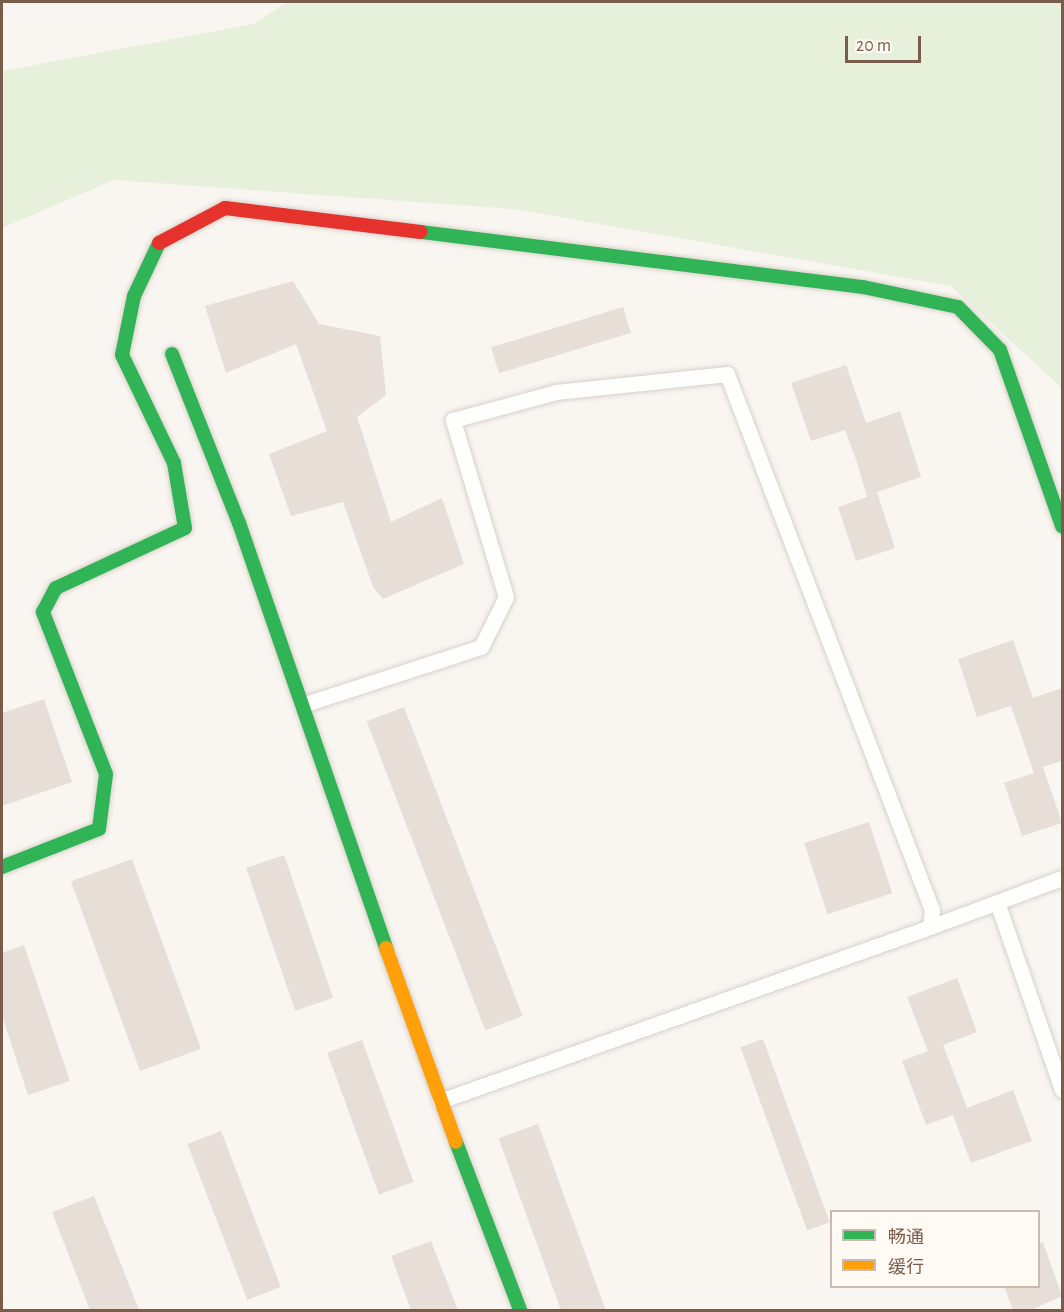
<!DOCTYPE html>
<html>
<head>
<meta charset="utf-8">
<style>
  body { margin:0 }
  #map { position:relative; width:1064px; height:1312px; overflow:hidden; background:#f9f5f0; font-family:"Alegreya Sans","Noto Sans SC",sans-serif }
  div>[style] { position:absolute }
  .green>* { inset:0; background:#e7f0db }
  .building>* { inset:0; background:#e6ded7; transform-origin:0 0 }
  .roads { filter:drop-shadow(0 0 2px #d7d1cb) drop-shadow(0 0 2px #d7d1cb) }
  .lane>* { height:15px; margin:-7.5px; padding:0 7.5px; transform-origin:7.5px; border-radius:7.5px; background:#fefefd }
  .fast>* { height:14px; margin:-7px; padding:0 7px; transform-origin:7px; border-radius:7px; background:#30b455 }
  .slow>* { height:14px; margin:-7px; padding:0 7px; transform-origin:7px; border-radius:7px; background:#ff9f0a }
  .jam>* { height:14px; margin:-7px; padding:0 7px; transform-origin:7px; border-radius:7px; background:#e5322d }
  span { translate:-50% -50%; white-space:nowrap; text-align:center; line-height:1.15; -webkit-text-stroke:4.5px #fffaf3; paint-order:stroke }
  .frame { position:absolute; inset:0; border:3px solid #7a5c4d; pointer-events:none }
  .legend { position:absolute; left:830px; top:1210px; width:210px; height:78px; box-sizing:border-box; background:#fffaf3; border:2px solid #cabbb1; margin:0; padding:8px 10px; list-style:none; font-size:18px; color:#7a5c4d }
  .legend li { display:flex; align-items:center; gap:12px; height:30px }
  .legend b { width:30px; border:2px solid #cabbb1 }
  .scale { position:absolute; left:845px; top:36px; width:76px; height:27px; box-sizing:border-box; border:3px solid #7a5c4d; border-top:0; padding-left:8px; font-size:18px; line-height:21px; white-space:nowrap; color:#7a5c4d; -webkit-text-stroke:4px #fffaf3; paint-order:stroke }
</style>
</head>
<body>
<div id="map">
  <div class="green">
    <i style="clip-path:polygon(288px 2px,1062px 2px,1062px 388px,951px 286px,514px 209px,114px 180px,2px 228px,2px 71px,253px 24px)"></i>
  </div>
  <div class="building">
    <i style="clip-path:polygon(293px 281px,319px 324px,380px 336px,386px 395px,357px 417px,391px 522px,442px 498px,464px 564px,383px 599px,373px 587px,343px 502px,291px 516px,269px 454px,327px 431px,296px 344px,226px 373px,205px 306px)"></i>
    <i style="left:623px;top:307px;width:27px;height:138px;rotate:73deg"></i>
    <i style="clip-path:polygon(846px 365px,866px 423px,900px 411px,921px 477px,877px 492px,895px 548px,856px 561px,838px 507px,867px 497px,857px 462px,845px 430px,811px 441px,791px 383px)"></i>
    <i style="clip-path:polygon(1013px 640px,1033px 698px,1062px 688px,1062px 761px,1043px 767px,1062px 823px,1022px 836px,1004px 783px,1034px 773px,1011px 706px,977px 717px,958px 659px)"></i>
    <i style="clip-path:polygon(44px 699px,72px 782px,2px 806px,2px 713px)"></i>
    <i style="left:404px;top:707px;width:331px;height:40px;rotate:69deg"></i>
    <i style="left:869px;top:822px;width:75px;height:68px;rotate:72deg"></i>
    <i style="left:284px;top:855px;width:151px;height:40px;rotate:71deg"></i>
    <i style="left:132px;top:859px;width:202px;height:65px;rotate:70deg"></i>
    <i style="clip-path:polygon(24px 945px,70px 1081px,28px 1095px,2px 1016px,2px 953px)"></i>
    <i style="clip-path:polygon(957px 978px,977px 1032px,943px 1045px,967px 1108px,1013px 1090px,1032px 1141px,971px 1163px,953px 1115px,926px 1125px,902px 1061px,928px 1051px,907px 997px)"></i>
    <i style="left:763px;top:1039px;width:195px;height:24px;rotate:70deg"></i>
    <i style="left:362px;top:1040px;width:151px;height:37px;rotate:70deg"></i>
    <i style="left:538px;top:1124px;width:198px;height:42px;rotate:70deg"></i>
    <i style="left:221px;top:1131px;width:167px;height:36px;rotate:69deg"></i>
    <i style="clip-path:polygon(94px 1196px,139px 1310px,90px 1310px,52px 1212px)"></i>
    <i style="clip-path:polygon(431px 1241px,458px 1310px,411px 1310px,391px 1256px)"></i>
    <i style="clip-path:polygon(1043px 1242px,1062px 1296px,1031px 1310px,1013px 1310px,1004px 1286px,1038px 1286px,1038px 1244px)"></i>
  </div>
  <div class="roads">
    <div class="lane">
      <i style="left:302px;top:705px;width:188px;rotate:-18deg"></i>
      <i style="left:481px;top:647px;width:56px;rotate:-63.4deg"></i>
      <i style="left:506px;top:597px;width:185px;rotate:-106.7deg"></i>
      <i style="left:453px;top:420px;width:107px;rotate:-15.2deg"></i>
      <i style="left:556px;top:392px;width:172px;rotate:-6deg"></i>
      <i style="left:727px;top:374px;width:574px;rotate:69.07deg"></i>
      <i style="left:932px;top:910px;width:17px;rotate:97deg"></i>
      <i style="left:930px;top:927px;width:520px;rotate:160.45deg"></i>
      <i style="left:997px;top:902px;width:199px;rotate:70.9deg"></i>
      <i style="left:930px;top:927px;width:141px;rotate:-20.4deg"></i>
    </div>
    <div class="fast">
      <i style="left:421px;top:232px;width:445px;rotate:7.1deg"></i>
      <i style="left:863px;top:287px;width:97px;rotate:11.9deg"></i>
      <i style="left:958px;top:307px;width:60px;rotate:45.7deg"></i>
      <i style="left:1000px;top:350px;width:187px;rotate:70.6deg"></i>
      <i style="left:172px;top:354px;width:182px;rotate:68.4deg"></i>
      <i style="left:239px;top:523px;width:450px;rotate:70.9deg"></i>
      <i style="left:2px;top:867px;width:104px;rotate:-21.4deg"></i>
      <i style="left:99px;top:829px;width:55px;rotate:-82.7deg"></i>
      <i style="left:106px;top:774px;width:174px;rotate:-111.3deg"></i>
      <i style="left:43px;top:612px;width:27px;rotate:-62deg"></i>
      <i style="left:56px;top:588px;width:142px;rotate:-24.9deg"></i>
      <i style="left:185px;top:528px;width:66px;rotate:-99.6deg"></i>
      <i style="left:174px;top:463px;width:120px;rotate:-115.7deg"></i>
      <i style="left:122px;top:355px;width:60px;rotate:-78.5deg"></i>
      <i style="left:134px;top:296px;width:59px;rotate:-64.7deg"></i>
      <i style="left:456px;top:1142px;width:180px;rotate:69.1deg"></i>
    </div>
    <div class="slow">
      <i style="left:386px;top:948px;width:206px;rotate:70.2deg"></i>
    </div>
    <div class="jam">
      <i style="left:159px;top:243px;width:75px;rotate:-27.9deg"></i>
      <i style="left:225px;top:208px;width:197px;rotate:7deg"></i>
    </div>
  </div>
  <div class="frame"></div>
  <ul class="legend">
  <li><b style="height:8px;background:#30b455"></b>畅通</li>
  <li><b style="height:8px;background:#ff9f0a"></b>缓行</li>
  </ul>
  <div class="scale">20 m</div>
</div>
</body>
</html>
